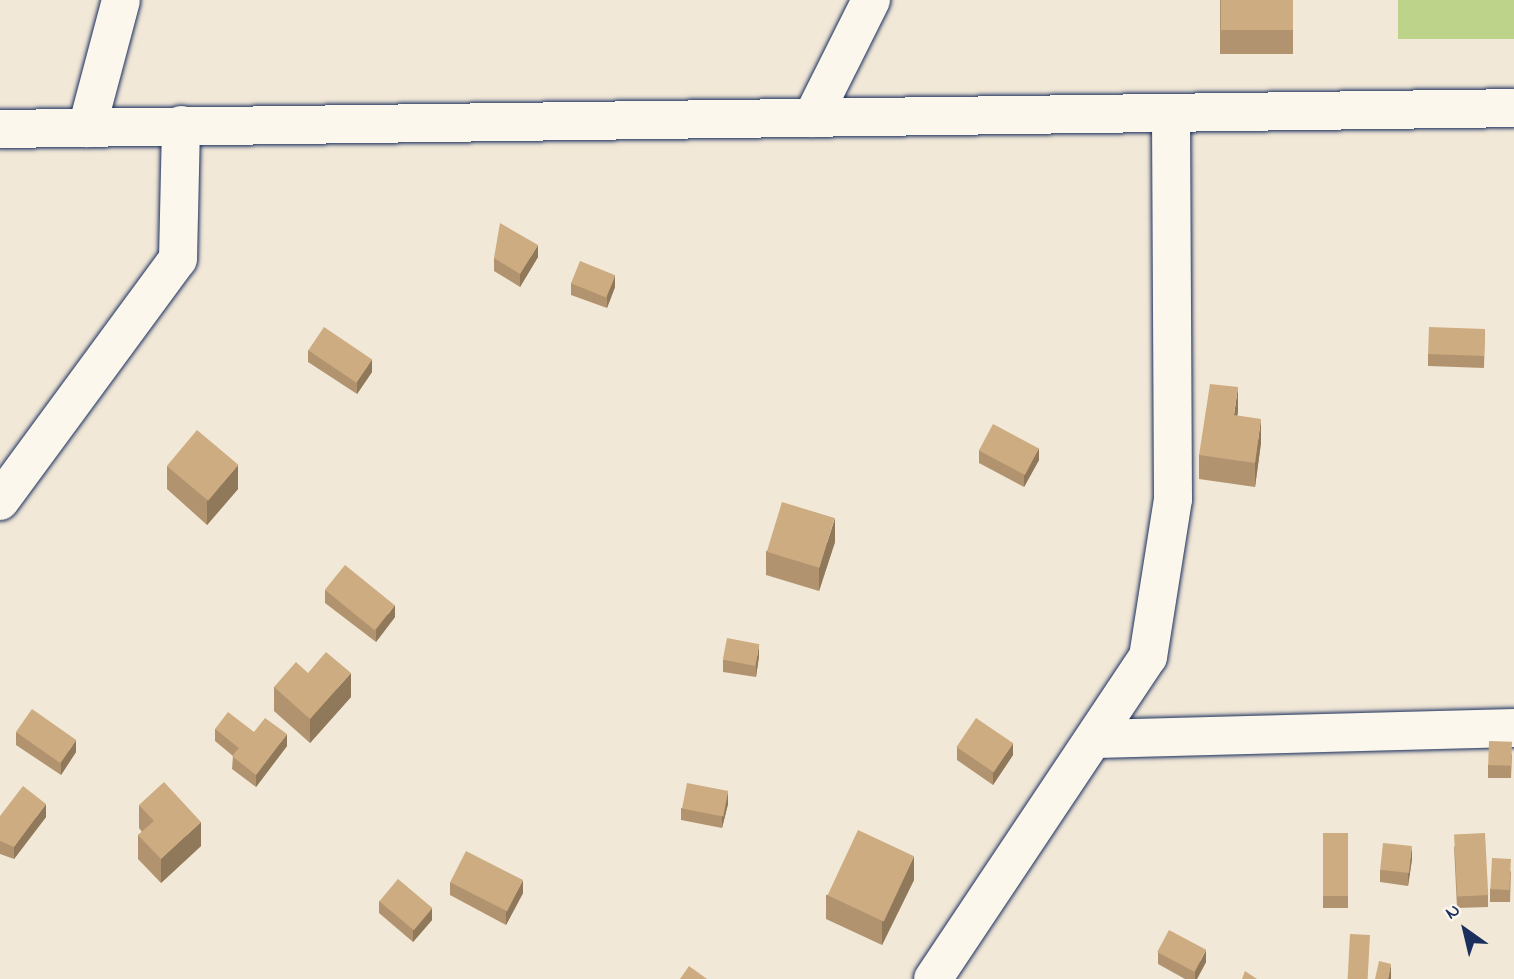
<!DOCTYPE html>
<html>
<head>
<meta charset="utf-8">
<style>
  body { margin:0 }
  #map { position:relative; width:1514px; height:979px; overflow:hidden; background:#f2e8d7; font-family:"Indie Flower",sans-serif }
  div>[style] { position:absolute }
  .green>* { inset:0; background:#bcd389; transform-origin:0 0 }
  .roads { filter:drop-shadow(0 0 2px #1b2f5e) drop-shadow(0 0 2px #1b2f5e) }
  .minor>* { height:38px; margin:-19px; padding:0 19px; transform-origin:19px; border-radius:19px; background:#fbf7ec }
  .trunk>* { height:38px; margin:-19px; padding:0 19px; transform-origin:19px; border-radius:19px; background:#fbf7ec }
  .wall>* { inset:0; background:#b1946f; transform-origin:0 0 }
  .shaded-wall>* { inset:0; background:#90785a }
  .building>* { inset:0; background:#ceac81; transform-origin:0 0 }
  span { translate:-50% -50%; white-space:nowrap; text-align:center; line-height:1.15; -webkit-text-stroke:5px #fbf7ec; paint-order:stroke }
  .north { position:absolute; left:1430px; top:895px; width:70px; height:70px; -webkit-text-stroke:5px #fbf7ec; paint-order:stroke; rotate:326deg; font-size:19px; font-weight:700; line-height:28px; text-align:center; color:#1b2f5e }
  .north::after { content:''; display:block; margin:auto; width:24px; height:32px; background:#1b2f5e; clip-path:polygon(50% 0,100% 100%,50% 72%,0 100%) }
</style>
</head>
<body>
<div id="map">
  <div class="green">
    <i style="left:1398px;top:0;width:116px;height:39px"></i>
  </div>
  <div class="roads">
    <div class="minor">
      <i style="left:812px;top:118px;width:132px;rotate:-63.4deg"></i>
      <i style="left:87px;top:128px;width:132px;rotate:-75.1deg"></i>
      <i style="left:0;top:501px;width:300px;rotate:-53.7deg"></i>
      <i style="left:178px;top:259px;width:134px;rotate:-88.7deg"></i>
      <i style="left:1096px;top:739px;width:418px;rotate:-1.5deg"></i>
      <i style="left:933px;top:979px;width:387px;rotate:-56.3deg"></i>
      <i style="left:1148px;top:657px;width:160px;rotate:-81deg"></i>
      <i style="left:1173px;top:499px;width:386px;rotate:-90.3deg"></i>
    </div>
    <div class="trunk">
      <i style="left:0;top:129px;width:1514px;rotate:-0.79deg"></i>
    </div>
  </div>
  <div class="wall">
    <i style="left:1220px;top:0;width:73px;height:54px"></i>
    <i style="clip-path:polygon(538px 257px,520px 287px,494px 271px,494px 258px)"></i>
    <i style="clip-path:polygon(571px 283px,615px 287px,607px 308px,571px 295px)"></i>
    <i style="clip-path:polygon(1485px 329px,1484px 368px,1428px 366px,1428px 354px)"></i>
    <i style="clip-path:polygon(308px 350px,372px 372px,357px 394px,308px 362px)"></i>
    <i style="clip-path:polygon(1238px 411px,1237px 416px,1261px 443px,1255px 487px,1199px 479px,1199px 455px)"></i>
    <i style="clip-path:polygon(979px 450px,1039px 460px,1024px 487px,979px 463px)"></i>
    <i style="clip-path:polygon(167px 466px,238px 489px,207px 525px,167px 489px)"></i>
    <i style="clip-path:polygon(835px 542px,819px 591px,766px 575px,766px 551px)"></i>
    <i style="clip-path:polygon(325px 590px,395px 617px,376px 642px,325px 603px)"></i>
    <i style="clip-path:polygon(759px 656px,756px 677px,723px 672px,723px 660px)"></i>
    <i style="clip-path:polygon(308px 673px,351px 697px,310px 743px,274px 711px,274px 687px)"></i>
    <i style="clip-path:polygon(215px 729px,254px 732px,287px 746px,256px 787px,232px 769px,233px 756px,215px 741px)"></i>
    <i style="clip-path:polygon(16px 732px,76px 752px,61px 775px,16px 745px)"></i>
    <i style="clip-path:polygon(957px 747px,1013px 755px,993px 785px,957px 760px)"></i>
    <i style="clip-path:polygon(1512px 754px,1511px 778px,1488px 778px,1488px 765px)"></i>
    <i style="clip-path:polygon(728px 804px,722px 828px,681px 820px,681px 808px)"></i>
    <i style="clip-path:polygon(139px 805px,201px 846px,161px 883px,138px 859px,138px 835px,142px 832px,139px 828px)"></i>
    <i style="clip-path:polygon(0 816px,46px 817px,14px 859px,0 854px)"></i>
    <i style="left:1323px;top:833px;width:25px;height:75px"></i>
    <i style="clip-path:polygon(1454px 846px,1488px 895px,1488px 907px,1457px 908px)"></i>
    <i style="clip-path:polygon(1412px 859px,1408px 886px,1380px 882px,1380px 870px)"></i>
    <i style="clip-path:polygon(1511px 871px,1510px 902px,1490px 902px,1490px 889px)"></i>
    <i style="clip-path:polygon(914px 880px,882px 945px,826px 919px,826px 895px)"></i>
    <i style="clip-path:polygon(450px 882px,523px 893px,506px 925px,450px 895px)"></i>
    <i style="clip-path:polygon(379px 901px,432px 920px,413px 942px,379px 913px)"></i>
    <i style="clip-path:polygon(1158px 952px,1206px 962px,1197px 979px,1185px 979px,1158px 964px)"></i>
  </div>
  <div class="shaded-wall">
    <i style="clip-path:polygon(538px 245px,538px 257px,520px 287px,520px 274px)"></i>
    <i style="clip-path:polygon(615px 275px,615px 287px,607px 308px,607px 296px)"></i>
    <i style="clip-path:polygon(372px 359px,372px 372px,357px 394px,357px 382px)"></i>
    <i style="clip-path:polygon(1238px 387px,1238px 411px,1234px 439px,1234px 415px)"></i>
    <i style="clip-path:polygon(1261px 419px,1261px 443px,1255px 487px,1255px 463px)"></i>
    <i style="clip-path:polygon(1039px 448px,1039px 460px,1024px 487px,1024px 474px)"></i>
    <i style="clip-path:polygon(238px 465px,238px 489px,207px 525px,207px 501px)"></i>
    <i style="clip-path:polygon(835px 518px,835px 542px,819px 591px,819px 568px)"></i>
    <i style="clip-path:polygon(395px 605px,395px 617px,376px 642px,376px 630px)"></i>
    <i style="clip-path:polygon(759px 644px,759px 656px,756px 677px,756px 665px)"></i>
    <i style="clip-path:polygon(351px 673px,351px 697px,310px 743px,310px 719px)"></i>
    <i style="clip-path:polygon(287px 734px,287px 746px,256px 787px,256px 775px)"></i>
    <i style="clip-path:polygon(76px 740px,76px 752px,61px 775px,61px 763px)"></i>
    <i style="clip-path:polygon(1013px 743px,1013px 755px,993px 785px,993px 772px)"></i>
    <i style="clip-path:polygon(728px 791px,728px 804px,722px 828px,722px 816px)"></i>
    <i style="clip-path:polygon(46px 804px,46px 817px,14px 859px,14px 847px)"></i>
    <i style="clip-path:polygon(201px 822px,201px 846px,161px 883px,161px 859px)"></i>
    <i style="clip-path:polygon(1412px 846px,1412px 859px,1408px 886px,1408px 873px)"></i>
    <i style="clip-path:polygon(914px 856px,914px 880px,882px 945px,882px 922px)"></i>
    <i style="clip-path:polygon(523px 880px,523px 893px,506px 925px,506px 912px)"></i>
    <i style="clip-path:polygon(432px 908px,432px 920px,413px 942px,413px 929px)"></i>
    <i style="clip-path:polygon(1206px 950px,1206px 962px,1197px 979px,1195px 979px,1195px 972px)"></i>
    <i style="clip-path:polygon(1391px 964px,1391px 979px,1388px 979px)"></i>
  </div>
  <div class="building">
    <i style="left:1221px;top:0;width:72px;height:30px"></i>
    <i style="clip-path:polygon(500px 223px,538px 245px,520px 274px,494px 258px)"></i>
    <i style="left:580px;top:261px;width:38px;height:24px;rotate:22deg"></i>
    <i style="left:324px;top:327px;width:58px;height:28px;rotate:34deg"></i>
    <i style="left:1429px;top:327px;width:56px;height:27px;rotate:2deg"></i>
    <i style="clip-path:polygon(1210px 384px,1238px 387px,1234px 415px,1261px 419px,1255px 463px,1199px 455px)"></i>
    <i style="left:993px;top:424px;width:52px;height:30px;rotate:28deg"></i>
    <i style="left:197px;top:430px;width:54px;height:47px;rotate:40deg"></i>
    <i style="left:782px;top:502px;width:55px;height:52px;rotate:17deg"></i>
    <i style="left:345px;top:565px;width:64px;height:32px;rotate:39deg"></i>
    <i style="left:727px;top:638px;width:33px;height:22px;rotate:11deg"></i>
    <i style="clip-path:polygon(326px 652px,351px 673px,310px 719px,274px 687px,296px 662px,308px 673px)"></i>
    <i style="left:32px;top:709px;width:54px;height:28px;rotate:35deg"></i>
    <i style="clip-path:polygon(228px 712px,254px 732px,265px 718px,287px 734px,256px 775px,232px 756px,239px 748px,215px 729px)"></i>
    <i style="left:976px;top:718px;width:45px;height:35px;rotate:34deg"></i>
    <i style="left:1489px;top:741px;width:23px;height:24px;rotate:2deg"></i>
    <i style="clip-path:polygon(164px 782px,201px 822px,161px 859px,138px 835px,154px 821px,139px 805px)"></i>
    <i style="left:687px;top:783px;width:42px;height:26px;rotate:11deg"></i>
    <i style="clip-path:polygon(23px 786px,46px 804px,14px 847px,0 841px,0 816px)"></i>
    <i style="left:858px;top:830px;width:62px;height:72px;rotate:25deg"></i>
    <i style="left:1323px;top:833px;width:25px;height:63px"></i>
    <i style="left:1485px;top:833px;width:62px;height:31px;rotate:87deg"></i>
    <i style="left:1383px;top:843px;width:29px;height:27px;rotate:6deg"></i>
    <i style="left:466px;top:851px;width:64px;height:35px;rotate:27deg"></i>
    <i style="left:1492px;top:858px;width:19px;height:31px;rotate:3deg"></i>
    <i style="left:398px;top:879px;width:45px;height:29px;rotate:40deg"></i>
    <i style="left:1169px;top:930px;width:42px;height:25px;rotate:28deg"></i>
    <i style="left:1350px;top:934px;width:20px;height:45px;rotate:3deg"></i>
    <i style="clip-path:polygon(1379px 961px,1391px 964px,1388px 979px,1375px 979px)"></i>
    <i style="clip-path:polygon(689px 966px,707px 979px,680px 979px)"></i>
    <i style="clip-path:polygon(1245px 971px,1257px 979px,1242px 979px)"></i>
  </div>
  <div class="north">N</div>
</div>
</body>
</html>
